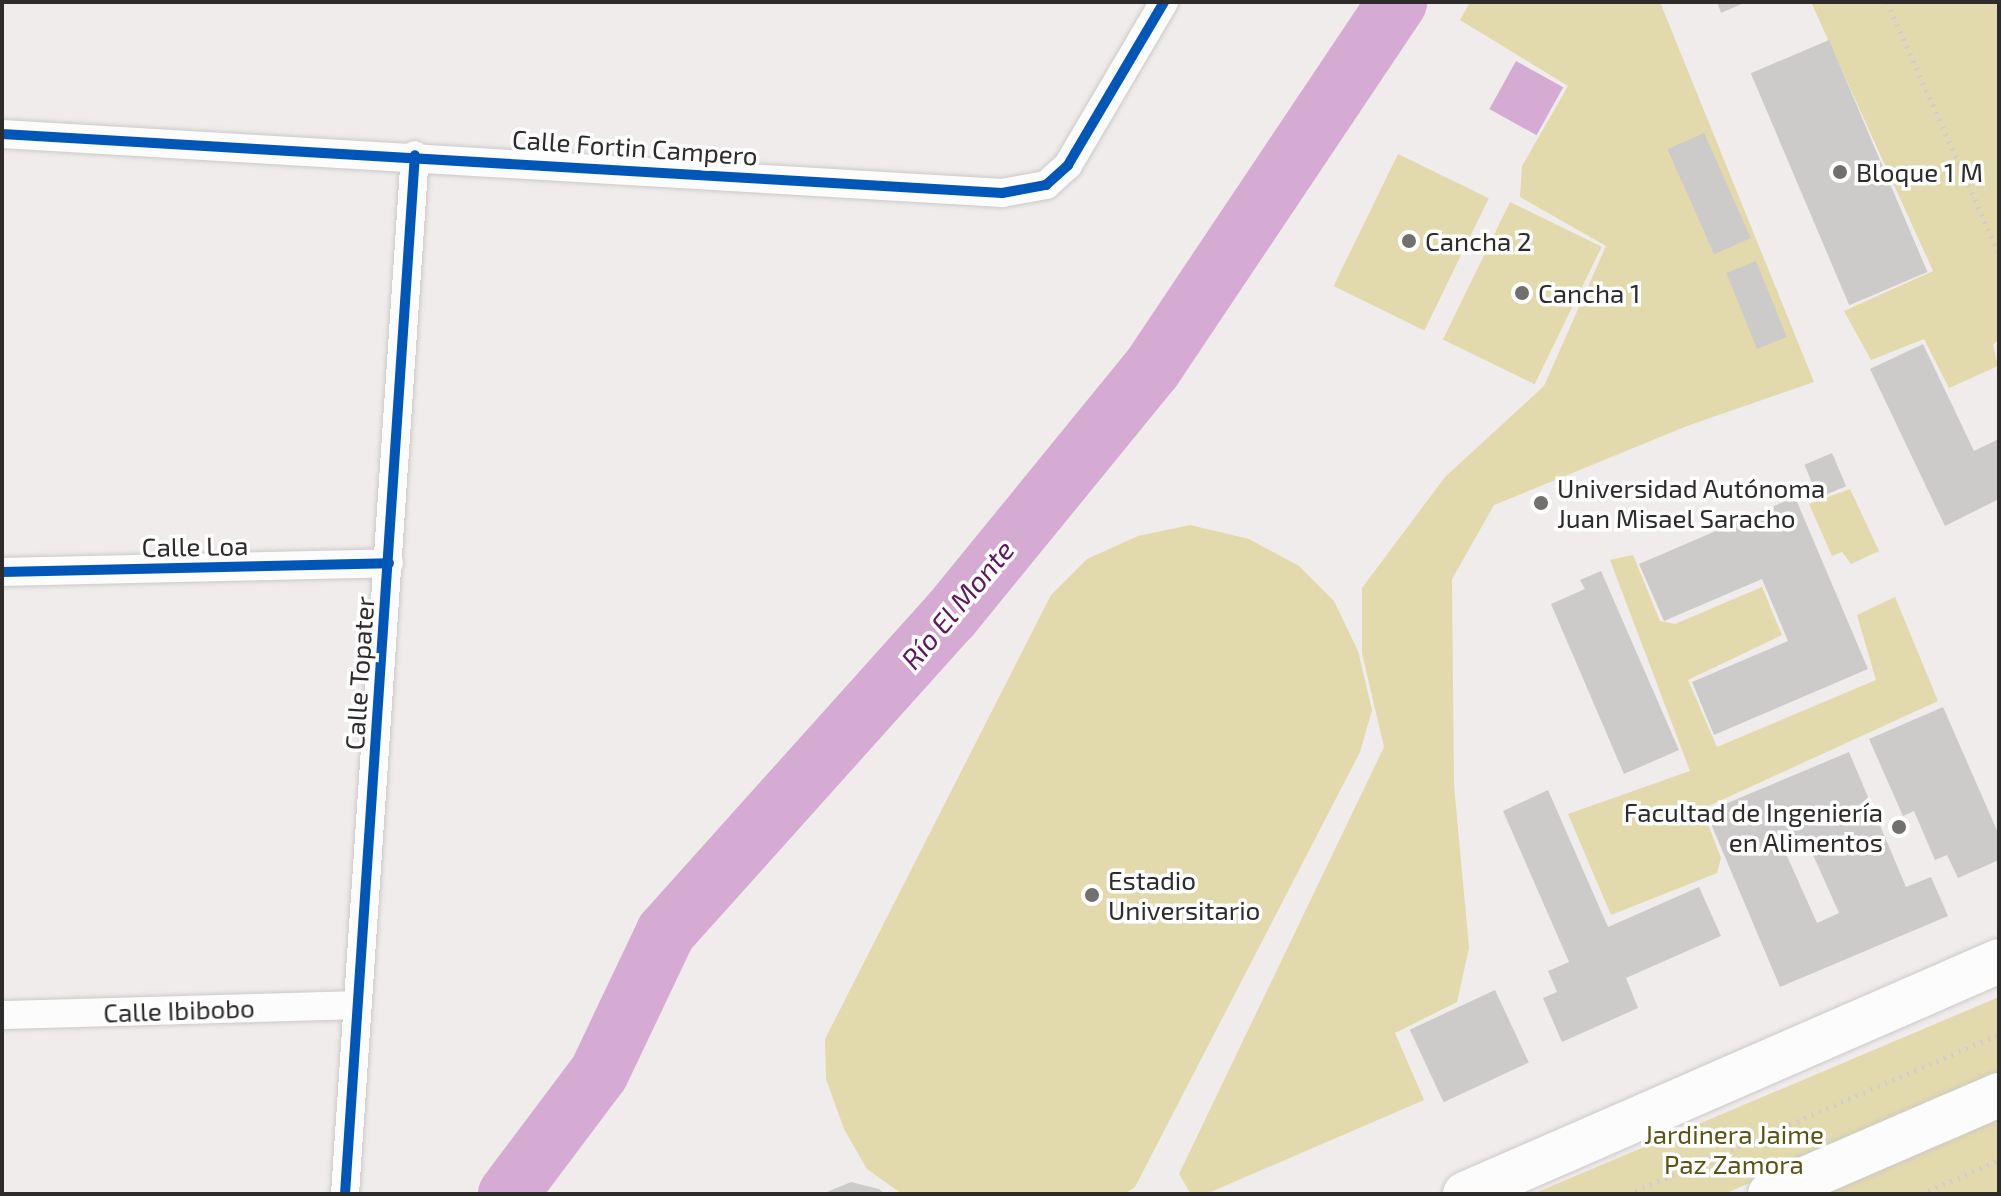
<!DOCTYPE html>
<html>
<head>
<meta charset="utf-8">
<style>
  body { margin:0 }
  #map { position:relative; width:2001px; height:1196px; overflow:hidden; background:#f0eceb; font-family:"Exo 2",sans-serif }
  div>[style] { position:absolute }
  .green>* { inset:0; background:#e2d9ac; transform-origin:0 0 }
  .water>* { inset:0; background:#d6abd3; transform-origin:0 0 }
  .river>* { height:60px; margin:-30px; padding:0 30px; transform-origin:30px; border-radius:30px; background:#d6abd3 }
  .building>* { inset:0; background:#cdcaca; transform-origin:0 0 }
  .path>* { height:5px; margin-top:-2.5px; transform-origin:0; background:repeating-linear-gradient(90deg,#cfcdcd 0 2px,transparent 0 8px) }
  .roads { filter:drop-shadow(0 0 2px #ccc9c8) drop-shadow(0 0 2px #ccc9c8) }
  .street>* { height:28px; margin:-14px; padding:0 14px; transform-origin:14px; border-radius:14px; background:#fdfcfc }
  .primary>* { height:44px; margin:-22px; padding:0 22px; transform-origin:22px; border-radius:22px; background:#fdfcfc }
  .cycleway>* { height:10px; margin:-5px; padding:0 5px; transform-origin:5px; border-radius:5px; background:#0057b8 }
  .dots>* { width:22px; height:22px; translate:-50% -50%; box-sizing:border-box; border:4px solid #fff; border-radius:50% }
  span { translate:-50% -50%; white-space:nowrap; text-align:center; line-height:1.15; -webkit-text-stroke:7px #fff; paint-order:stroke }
  .street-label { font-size:26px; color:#2e2b2b }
  .poi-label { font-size:26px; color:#2e2b2b }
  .left { translate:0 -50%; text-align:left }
  .right { translate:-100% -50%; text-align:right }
  .park-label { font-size:26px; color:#5c5214 }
  .water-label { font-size:28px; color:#5e175e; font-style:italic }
  .frame { position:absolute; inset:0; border:4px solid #2e2b2b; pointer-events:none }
</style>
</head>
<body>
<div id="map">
  <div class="green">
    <i style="clip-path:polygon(1470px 2px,1660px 2px,1814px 382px,1687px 426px,1494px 505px,1452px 579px,1454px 785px,1469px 948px,1457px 1002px,1395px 1033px,1424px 1100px,1206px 1194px,1191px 1194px,1179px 1174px,1384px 747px,1362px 653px,1362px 588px,1445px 477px,1544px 386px,1606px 246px,1520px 197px,1522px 166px,1568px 86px,1460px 20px)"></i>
    <i style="clip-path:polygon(1811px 2px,1999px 2px,1999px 339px,1993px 345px,1998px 366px,1949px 388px,1924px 339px,1871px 360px,1844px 311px,1933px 271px)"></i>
    <i style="left:1398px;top:154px;width:101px;height:147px;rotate:26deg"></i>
    <i style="left:1510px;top:202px;width:102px;height:153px;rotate:26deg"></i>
    <i style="clip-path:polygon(1850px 489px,1879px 551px,1851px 564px,1842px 552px,1832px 556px,1809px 504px)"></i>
    <i style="clip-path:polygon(1190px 525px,1249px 539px,1299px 566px,1334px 601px,1358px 651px,1372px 710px,1360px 752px,1135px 1187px,1125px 1194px,902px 1194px,867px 1169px,844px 1129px,826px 1079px,825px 1039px,1051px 595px,1087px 559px,1138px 536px)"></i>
    <i style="clip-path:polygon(1633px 555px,1660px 621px,1675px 624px,1762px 587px,1782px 635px,1688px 680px,1717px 747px,1876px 680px,1857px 615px,1895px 597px,1938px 701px,1702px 809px,1721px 858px,1717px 873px,1611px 915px,1568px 814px,1690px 771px,1610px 560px)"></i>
    <i style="clip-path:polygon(1999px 997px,1999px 1076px,1724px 1194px,1533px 1194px)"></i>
    <i style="clip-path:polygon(1999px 1114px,1999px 1194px,1812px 1194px)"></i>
  </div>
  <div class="water">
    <i style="left:1516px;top:61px;width:54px;height:55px;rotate:29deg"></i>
  </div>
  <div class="river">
    <i style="left:508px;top:1194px;width:151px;rotate:-53.1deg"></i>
    <i style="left:599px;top:1073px;width:156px;rotate:-64.6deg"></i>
    <i style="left:666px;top:932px;width:425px;rotate:-48.1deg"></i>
    <i style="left:950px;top:616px;width:321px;rotate:-50.8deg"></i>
    <i style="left:1153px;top:367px;width:439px;rotate:-56.2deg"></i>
  </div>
  <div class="building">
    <i style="clip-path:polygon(1717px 2px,1746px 2px,1721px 13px)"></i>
    <i style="left:1829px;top:40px;width:252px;height:85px;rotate:67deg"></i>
    <i style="left:1704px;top:133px;width:115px;height:40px;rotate:66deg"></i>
    <i style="left:1756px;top:261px;width:82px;height:32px;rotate:68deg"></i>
    <i style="clip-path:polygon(1923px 344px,1974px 451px,1999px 439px,1999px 499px,1945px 526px,1870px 369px)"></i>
    <i style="left:1832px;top:453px;width:36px;height:30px;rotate:67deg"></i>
    <i style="clip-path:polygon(1795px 497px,1868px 669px,1714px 735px,1692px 682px,1788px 641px,1762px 579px,1664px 621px,1639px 564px)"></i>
    <i style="clip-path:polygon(1601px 571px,1679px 750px,1624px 774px,1551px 604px,1585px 589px,1580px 580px)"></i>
    <i style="clip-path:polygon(1943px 707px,1999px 835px,1999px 860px,1958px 878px,1947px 855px,1935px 860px,1914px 811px,1903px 816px,1869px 739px)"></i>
    <i style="clip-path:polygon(evenodd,1849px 752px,1906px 887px,1931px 877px,1948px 916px,1780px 987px,1706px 812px,1849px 752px,1805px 837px,1839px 913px,1817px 923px,1783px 847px,1805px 837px)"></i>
    <i style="clip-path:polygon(1548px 790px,1608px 927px,1699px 887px,1721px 936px,1626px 978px,1638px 1008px,1562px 1042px,1543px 998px,1557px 992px,1548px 971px,1569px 962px,1503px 811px)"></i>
    <i style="left:1495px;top:990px;width:80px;height:94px;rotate:65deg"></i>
    <i style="clip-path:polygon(851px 1182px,879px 1189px,885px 1194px,822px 1194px)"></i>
  </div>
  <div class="path">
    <i style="left:1887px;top:2px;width:275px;rotate:66deg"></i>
    <i style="left:1628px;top:1194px;width:404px;rotate:-23.3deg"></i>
    <i style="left:1921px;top:1194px;width:85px;rotate:-23.6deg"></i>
  </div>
  <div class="roads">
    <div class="street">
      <i style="left:2px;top:134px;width:1002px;rotate:3.38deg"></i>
      <i style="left:1002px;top:193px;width:45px;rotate:-10.3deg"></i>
      <i style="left:1046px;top:185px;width:30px;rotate:-42deg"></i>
      <i style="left:1068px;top:165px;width:189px;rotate:-59.5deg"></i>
      <i style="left:2px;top:572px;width:387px;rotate:-1.3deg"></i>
      <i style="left:2px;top:1015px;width:354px;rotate:-1.6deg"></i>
      <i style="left:345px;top:1194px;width:1041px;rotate:-86.15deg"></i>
    </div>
    <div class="primary">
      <i style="left:1465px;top:1194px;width:583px;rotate:-23.57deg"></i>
      <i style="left:1770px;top:1194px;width:249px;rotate:-23.4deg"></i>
    </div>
  </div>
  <div class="cycleway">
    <i style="left:2px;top:134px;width:1002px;rotate:3.38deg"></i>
    <i style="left:1002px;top:193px;width:45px;rotate:-10.3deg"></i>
    <i style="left:1046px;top:185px;width:30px;rotate:-42deg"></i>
    <i style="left:1068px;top:165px;width:189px;rotate:-59.5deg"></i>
    <i style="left:2px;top:572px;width:387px;rotate:-1.3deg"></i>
    <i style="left:345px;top:1194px;width:1041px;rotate:-86.15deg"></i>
  </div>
  <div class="dots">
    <i style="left:1840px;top:172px;background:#726f6e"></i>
    <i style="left:1409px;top:241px;background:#726f6e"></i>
    <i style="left:1522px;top:293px;background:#726f6e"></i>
    <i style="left:1541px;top:503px;background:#726f6e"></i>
    <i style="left:1899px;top:827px;background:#726f6e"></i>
    <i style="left:1092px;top:895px;background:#726f6e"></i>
  </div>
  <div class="street-label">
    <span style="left:635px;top:147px;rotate:4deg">Calle Fortin Campero</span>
    <span style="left:195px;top:546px;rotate:-1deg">Calle Loa</span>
    <span style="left:359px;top:673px;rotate:-86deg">Calle Topater</span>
    <span style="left:179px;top:1010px;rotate:-2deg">Calle Ibibobo</span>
  </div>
  <div class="poi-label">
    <span class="left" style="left:1856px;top:172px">Bloque 1 M</span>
    <span class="left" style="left:1425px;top:241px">Cancha 2</span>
    <span class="left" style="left:1538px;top:293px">Cancha 1</span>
    <span class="left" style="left:1557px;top:503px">Universidad Autónoma<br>Juan Misael Saracho</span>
    <span class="right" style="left:1883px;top:827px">Facultad de Ingeniería<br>en Alimentos</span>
    <span class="left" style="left:1108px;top:895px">Estadio<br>Universitario</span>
  </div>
  <div class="park-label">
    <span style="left:1734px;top:1149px">Jardinera Jaime<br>Paz Zamora</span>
  </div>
  <div class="water-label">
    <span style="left:957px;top:604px;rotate:-50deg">Río El Monte</span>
  </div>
  <div class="frame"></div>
</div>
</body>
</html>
